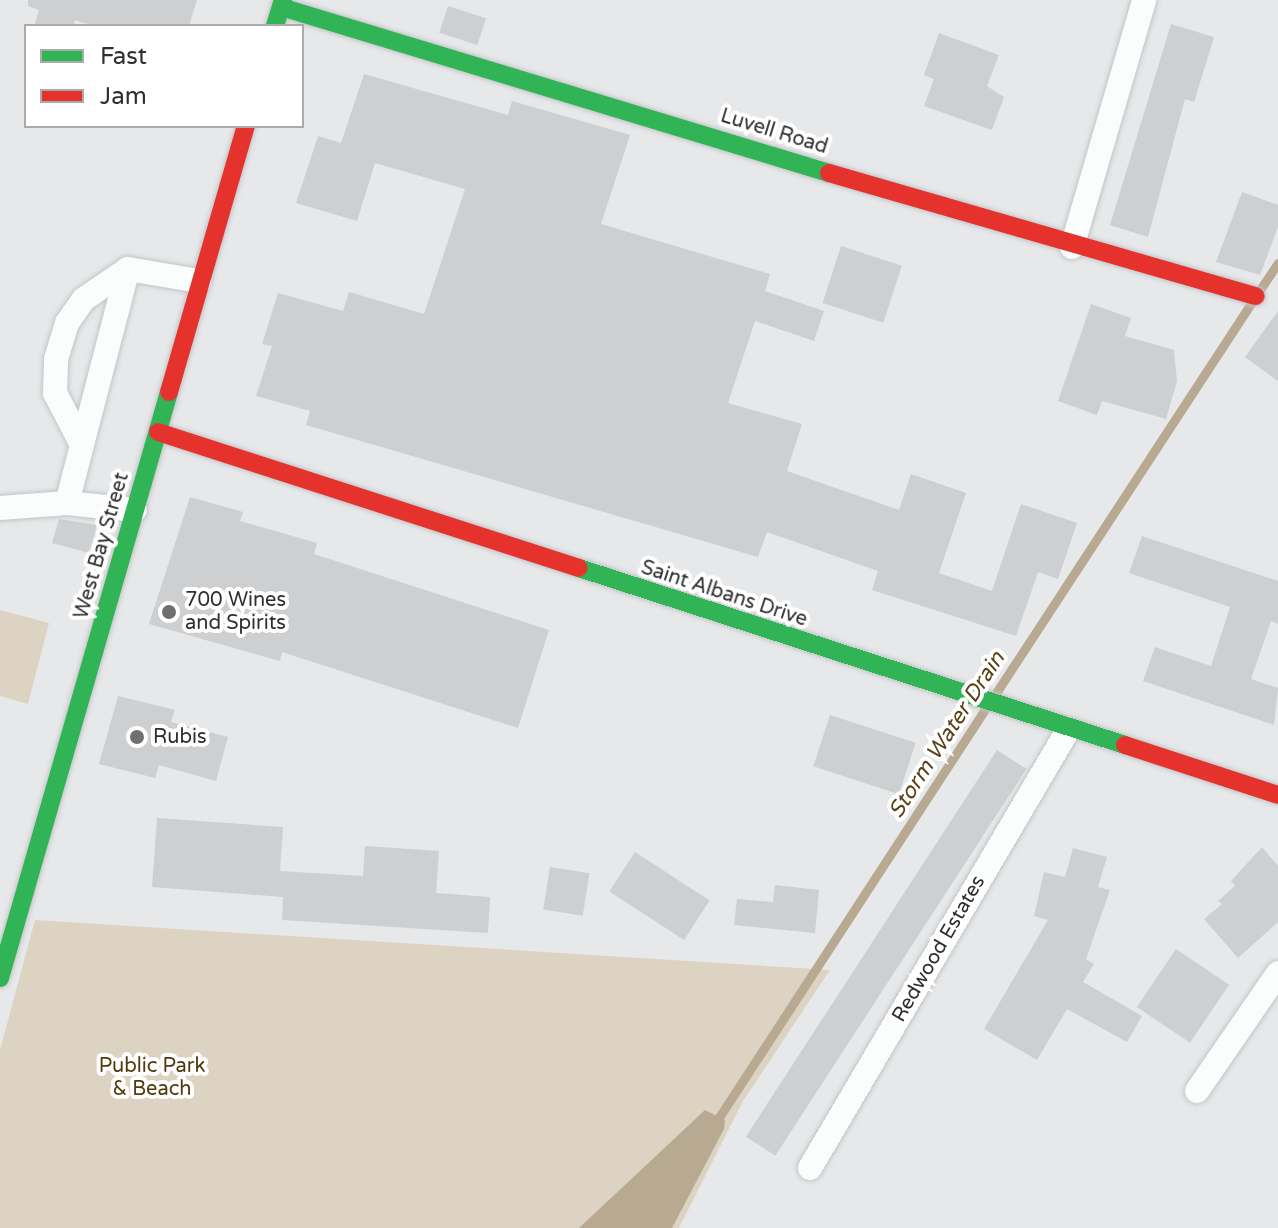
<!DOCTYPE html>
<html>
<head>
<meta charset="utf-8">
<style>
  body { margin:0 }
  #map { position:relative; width:1278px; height:1228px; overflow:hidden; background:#e6e8ea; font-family:"Varela Round",sans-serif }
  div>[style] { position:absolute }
  .green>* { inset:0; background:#ddd3c2 }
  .water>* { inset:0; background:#b8aa92 }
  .stream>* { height:9px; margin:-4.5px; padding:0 4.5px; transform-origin:4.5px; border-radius:4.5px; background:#b8aa92 }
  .building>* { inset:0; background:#cdcfd1; transform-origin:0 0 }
  .roads { filter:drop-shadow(0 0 2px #c3c5c7) drop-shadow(0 0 2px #c3c5c7) }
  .street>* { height:24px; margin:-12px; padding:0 12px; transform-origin:12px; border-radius:12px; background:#fbfcfc }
  .fast>* { height:18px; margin:-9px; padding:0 9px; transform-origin:9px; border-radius:9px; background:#30b455 }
  .jam>* { height:18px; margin:-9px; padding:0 9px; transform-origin:9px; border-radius:9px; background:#e5322d }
  .dots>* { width:22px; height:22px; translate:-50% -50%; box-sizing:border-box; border:4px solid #fff; border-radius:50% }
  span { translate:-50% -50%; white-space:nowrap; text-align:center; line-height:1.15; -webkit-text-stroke:8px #fff; paint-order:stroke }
  .street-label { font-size:20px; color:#2d2e2f }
  .poi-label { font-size:20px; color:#2d2e2f }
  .left { translate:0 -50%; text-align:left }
  .park-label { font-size:20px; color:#50390b }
  .water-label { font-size:22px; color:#594216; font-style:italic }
  .legend { position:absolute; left:24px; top:24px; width:280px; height:104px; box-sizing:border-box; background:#fff; border:2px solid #ababac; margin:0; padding:10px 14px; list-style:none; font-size:24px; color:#2d2e2f }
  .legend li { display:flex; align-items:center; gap:16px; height:40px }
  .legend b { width:40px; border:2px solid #ababac }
</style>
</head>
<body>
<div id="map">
  <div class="green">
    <i style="clip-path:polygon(0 610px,49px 623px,28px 704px,0 696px)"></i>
    <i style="clip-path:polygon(35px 920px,830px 970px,743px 1101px,679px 1228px,0 1228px,0 1050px)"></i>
  </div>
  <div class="water">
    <i style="clip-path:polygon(705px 1110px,725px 1120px,724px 1129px,672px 1228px,579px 1228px)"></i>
  </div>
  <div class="stream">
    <i style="left:1259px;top:291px;width:34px;rotate:-56deg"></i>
    <i style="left:994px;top:696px;width:470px;rotate:-56.8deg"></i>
    <i style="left:714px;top:1125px;width:498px;rotate:-56.9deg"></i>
  </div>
  <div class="building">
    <i style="clip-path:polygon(28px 0,197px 0,189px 26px,94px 26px,75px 20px,73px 26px,34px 26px,39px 10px,28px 6px)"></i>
    <i style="left:448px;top:6px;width:40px;height:28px;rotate:18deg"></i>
    <i style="clip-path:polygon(1171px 24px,1214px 37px,1194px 102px,1185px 99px,1148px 237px,1110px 225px)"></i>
    <i style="clip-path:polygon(939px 33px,999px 55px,987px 86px,1004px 97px,992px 130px,924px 106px,934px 79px,924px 75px)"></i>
    <i style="clip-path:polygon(364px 74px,508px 115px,512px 101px,630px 135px,601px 224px,770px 274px,765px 291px,824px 311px,814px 341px,755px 321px,728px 403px,802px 424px,787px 471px,899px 510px,911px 474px,966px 493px,939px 573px,992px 591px,1021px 504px,1077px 523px,1058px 579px,1038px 572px,1016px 636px,872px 590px,878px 571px,767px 532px,758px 557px,306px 425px,310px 411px,256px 396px,272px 346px,262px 344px,278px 293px,343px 311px,349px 292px,424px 314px,465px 189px,375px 163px,357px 221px,296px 203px,318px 136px,341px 143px)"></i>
    <i style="clip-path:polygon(1242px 192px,1278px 205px,1278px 227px,1260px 275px,1216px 262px)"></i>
    <i style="left:841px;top:246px;width:64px;height:60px;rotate:18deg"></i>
    <i style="clip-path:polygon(1091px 304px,1131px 318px,1125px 336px,1174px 350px,1177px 381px,1166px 419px,1102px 401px,1097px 415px,1058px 401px)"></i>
    <i style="clip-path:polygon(1278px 311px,1278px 381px,1245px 357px)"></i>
    <i style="clip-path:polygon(190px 497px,243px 512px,240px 521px,317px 543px,314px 554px,549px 630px,518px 728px,282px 652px,280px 661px,149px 624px)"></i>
    <i style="clip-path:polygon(59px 519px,97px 525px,89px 553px,52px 543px)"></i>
    <i style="clip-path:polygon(1142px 536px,1278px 581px,1278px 624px,1271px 621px,1251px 679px,1278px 688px,1274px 725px,1143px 681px,1155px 647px,1211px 666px,1230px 607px,1129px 573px)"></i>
    <i style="clip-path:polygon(118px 696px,175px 710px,171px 722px,228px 737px,216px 781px,159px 765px,155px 778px,99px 764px)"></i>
    <i style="left:830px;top:715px;width:90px;height:54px;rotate:18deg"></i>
    <i style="left:997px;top:750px;width:35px;height:461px;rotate:33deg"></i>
    <i style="clip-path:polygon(157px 818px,283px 827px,280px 871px,363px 876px,365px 846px,439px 851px,436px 893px,490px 897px,488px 933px,282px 920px,283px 897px,152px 887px)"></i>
    <i style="clip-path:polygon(1262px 847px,1278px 866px,1278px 922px,1238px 958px,1204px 919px,1222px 904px,1218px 901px,1235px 886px,1231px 881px)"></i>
    <i style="clip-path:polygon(1073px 848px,1107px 857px,1098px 887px,1110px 890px,1086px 959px,1094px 964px,1083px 982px,1142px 1016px,1127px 1042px,1067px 1009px,1037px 1060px,984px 1029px,1048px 920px,1034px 916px,1044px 872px,1065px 877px)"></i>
    <i style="left:635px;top:852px;width:89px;height:47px;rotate:33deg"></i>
    <i style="left:550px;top:867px;width:40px;height:43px;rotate:9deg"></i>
    <i style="clip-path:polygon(775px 885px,819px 890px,815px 933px,734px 925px,737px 899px,773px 902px)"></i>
    <i style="left:1176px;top:949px;width:64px;height:70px;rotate:34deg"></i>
  </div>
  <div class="roads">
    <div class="street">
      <i style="left:1072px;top:247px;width:257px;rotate:-73.7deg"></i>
      <i style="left:82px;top:445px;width:182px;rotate:-75.4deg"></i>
      <i style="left:67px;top:503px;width:60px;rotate:-75.5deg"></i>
      <i style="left:82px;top:445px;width:59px;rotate:-117.4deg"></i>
      <i style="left:55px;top:393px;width:34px;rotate:-88deg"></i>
      <i style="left:56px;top:359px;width:38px;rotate:-73deg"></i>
      <i style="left:67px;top:323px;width:29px;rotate:-55deg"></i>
      <i style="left:84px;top:299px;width:53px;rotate:-34.3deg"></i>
      <i style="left:128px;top:269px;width:72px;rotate:9.6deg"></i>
      <i style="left:0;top:508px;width:67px;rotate:-4.3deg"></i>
      <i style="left:67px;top:503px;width:68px;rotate:5.9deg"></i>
      <i style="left:1197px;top:1091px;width:143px;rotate:-55.5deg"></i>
      <i style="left:810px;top:1168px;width:508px;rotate:-59.5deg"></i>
    </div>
    <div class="fast">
      <i style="left:281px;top:7px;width:573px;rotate:16.85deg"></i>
      <i style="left:275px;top:26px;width:27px;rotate:-73deg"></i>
      <i style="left:579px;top:568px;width:574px;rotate:17.96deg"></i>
      <i style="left:0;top:978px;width:610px;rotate:-73.91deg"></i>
    </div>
    <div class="jam">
      <i style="left:829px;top:173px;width:444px;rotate:16.1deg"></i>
      <i style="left:169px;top:392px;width:277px;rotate:-73.9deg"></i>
      <i style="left:158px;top:432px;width:442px;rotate:17.9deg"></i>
      <i style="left:1125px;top:745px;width:161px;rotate:18.1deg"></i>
    </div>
  </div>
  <div class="dots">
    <i style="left:169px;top:612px;background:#6e6f70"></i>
    <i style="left:137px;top:737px;background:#6e6f70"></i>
  </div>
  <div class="street-label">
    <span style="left:774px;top:132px;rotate:17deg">Luvell Road</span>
    <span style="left:102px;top:546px;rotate:-74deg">West Bay Street</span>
    <span style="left:724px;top:594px;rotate:18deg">Saint Albans Drive</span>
    <span style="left:939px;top:949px;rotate:-60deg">Redwood Estates</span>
  </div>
  <div class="poi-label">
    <span class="left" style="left:185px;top:612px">700 Wines<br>and Spirits</span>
    <span class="left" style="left:153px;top:737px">Rubis</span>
  </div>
  <div class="park-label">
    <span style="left:152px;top:1078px">Public Park<br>&amp; Beach</span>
  </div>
  <div class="water-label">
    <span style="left:947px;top:735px;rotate:-57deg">Storm Water Drain</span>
  </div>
  <ul class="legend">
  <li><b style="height:10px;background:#30b455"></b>Fast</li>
  <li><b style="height:10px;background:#e5322d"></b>Jam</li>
  </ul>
</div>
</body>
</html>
